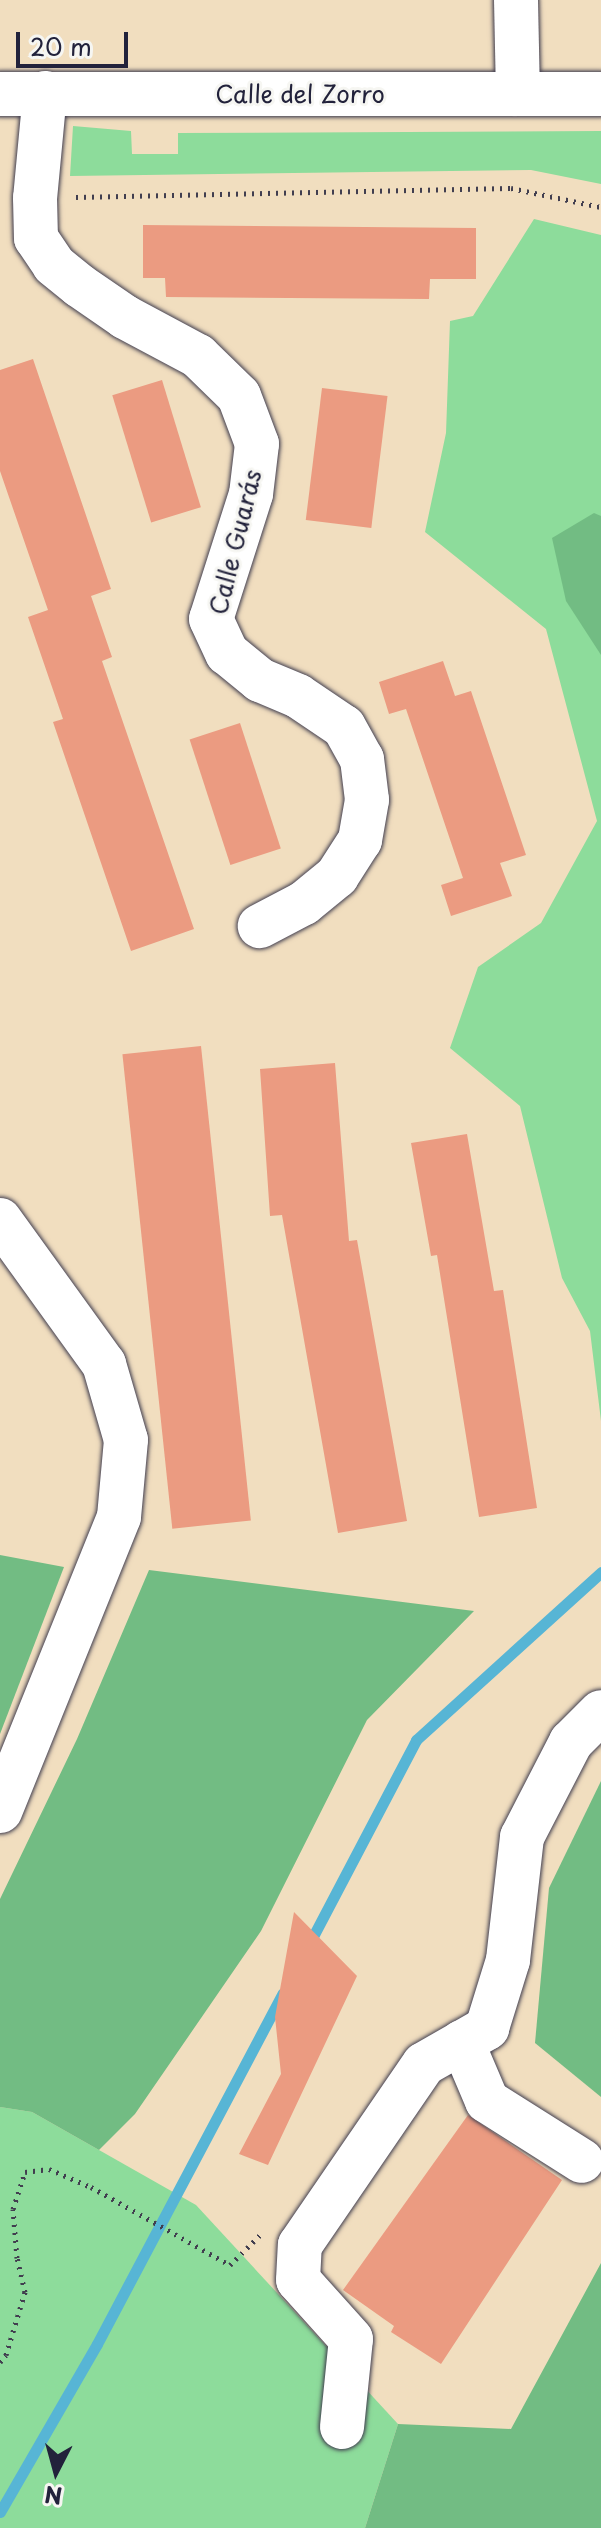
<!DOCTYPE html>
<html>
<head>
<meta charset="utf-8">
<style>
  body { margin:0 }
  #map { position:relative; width:601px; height:2528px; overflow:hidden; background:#f1debf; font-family:"Playpen Sans",sans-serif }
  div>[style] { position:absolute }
  .green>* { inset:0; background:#8ddc9b }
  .forest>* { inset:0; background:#72bc83 }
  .stream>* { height:11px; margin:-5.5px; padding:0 5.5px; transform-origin:5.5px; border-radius:5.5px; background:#57b5d5 }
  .building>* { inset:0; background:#eb9b81; transform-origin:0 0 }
  .path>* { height:5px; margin-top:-2.5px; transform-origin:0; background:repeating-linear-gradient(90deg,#413e4f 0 2px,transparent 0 8px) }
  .roads { filter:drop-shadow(0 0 2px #413e4f) drop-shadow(0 0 2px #413e4f) }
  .minor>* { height:44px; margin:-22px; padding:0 22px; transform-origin:22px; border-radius:22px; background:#fff }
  span { translate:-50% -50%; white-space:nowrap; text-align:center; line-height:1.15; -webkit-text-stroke:6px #f6f6f2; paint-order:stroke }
  .street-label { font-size:24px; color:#22223b }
  .north { position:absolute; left:16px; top:2432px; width:80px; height:80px; -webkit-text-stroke:6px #f6f6f2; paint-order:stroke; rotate:186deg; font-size:22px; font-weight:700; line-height:32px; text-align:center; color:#22223b }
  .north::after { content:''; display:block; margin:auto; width:28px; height:36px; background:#22223b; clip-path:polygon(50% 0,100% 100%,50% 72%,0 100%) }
  .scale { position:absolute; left:16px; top:32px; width:112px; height:36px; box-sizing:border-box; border:4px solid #22223b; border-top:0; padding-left:10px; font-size:24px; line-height:28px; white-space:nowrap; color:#22223b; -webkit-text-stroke:6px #f6f6f2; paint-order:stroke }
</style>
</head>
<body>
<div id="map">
  <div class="green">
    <i style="clip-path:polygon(73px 126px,131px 131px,132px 154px,178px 154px,178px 133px,601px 131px,601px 184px,531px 170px,70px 176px)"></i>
    <i style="clip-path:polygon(534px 219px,601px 235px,601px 1421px,590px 1331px,562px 1278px,520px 1106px,450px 1048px,478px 967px,541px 923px,597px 821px,546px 629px,425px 532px,446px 433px,450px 321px,473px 316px)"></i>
    <i style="clip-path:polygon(0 2107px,32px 2112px,196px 2205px,398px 2424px,365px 2528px,0 2528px)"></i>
  </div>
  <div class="forest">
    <i style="clip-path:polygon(594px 513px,601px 516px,601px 655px,566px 601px,552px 538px)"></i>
    <i style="clip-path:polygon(0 1555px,64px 1567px,0 1734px)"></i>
    <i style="clip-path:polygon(149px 1570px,474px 1611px,367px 1720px,261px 1931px,135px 2114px,99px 2150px,32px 2112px,0 2107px,0 1899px,77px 1739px)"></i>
    <i style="clip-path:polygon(601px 1781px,601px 2097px,535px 2043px,549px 1888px)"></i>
    <i style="clip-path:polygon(601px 2263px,601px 2528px,365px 2528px,398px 2424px,511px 2429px)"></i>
  </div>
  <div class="stream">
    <i style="left:308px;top:1946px;width:233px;rotate:-62.3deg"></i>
    <i style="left:416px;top:1740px;width:250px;rotate:-42.2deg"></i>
    <i style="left:0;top:2512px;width:194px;rotate:-60deg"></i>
    <i style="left:97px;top:2344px;width:397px;rotate:-62.1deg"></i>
  </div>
  <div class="building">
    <i style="clip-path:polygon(143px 225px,476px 228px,476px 279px,430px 279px,429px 299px,166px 297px,165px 278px,143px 278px)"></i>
    <i style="clip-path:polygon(33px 359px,111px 589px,91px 596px,112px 657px,102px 661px,194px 929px,131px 951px,53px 722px,63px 719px,28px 617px,48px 610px,0 471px,0 370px)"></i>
    <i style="left:162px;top:380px;width:133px;height:52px;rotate:73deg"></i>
    <i style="left:322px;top:388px;width:66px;height:133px;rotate:7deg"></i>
    <i style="clip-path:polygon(443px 661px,455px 696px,471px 691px,526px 855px,500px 863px,512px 896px,451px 916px,441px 885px,463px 878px,406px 709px,389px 714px,379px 682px)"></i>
    <i style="left:240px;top:723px;width:132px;height:53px;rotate:72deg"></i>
    <i style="left:201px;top:1046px;width:477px;height:79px;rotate:84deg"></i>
    <i style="clip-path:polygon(335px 1063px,349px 1241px,357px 1240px,407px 1521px,338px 1533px,282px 1215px,270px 1216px,260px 1069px)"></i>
    <i style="clip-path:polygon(467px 1134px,494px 1291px,503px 1290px,537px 1508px,479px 1517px,437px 1255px,431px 1256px,411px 1143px)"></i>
    <i style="clip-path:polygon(294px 1912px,357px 1976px,268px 2165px,239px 2154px,281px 2074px,275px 2017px)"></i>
    <i style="clip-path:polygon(468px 2115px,562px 2180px,441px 2364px,391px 2332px,394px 2326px,343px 2290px)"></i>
  </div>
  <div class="path">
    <i style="left:76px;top:197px;width:435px;rotate:-1.2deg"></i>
    <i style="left:511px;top:188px;width:92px;rotate:11.9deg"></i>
    <i style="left:0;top:2362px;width:9px;rotate:-49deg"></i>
    <i style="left:6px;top:2355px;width:66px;rotate:-73.2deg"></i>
    <i style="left:25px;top:2292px;width:35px;rotate:-103deg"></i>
    <i style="left:17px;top:2258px;width:49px;rotate:-94.7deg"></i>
    <i style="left:13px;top:2209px;width:39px;rotate:-72deg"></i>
    <i style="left:25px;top:2172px;width:24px;rotate:-7deg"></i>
    <i style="left:49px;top:2169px;width:46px;rotate:23.2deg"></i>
    <i style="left:91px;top:2187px;width:159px;rotate:29.3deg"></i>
    <i style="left:230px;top:2265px;width:44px;rotate:-45deg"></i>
  </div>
  <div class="roads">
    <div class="minor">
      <i style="left:516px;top:0;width:94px;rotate:88.8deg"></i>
      <i style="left:45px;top:93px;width:105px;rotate:95.4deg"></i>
      <i style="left:35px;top:198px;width:40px;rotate:88.6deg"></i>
      <i style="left:36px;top:238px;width:32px;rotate:56deg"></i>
      <i style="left:54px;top:265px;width:33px;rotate:39deg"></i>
      <i style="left:80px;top:286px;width:55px;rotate:34.6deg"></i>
      <i style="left:125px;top:317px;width:83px;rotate:28.1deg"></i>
      <i style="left:198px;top:356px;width:57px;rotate:44.3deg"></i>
      <i style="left:239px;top:396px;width:51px;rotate:69.4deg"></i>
      <i style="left:257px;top:444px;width:50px;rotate:96.8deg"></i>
      <i style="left:251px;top:494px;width:131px;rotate:107.7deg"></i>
      <i style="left:211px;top:619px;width:38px;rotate:65deg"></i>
      <i style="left:227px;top:653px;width:43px;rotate:39.3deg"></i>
      <i style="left:260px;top:680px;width:41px;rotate:22.8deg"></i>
      <i style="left:298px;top:696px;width:55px;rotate:34deg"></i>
      <i style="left:344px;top:727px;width:37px;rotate:61deg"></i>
      <i style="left:362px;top:759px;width:41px;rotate:83deg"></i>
      <i style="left:367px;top:800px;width:41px;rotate:99.9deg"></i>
      <i style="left:360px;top:840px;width:43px;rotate:122.6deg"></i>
      <i style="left:337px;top:876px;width:43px;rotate:140.7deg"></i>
      <i style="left:304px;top:903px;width:50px;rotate:152.4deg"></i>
      <i style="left:0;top:94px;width:601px"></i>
      <i style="left:0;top:1220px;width:178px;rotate:54.2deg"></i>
      <i style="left:104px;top:1364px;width:79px;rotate:73.9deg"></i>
      <i style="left:126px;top:1440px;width:77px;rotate:95.2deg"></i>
      <i style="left:119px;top:1517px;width:317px;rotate:112deg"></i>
      <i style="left:462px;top:2042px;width:64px;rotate:67deg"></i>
      <i style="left:487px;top:2101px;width:112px;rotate:32.3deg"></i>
      <i style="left:342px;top:2427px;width:88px;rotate:-84.2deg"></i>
      <i style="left:351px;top:2339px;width:79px;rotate:-131.9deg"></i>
      <i style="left:298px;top:2280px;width:35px;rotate:-87deg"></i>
      <i style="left:300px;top:2245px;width:219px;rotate:-55.6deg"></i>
      <i style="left:424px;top:2064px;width:73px;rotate:-29.7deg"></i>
      <i style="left:487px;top:2028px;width:71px;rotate:-72.8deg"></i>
      <i style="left:508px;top:1960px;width:124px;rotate:-83.5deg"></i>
      <i style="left:522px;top:1837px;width:107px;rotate:-62.7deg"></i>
      <i style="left:571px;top:1742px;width:42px;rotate:-45deg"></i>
    </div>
  </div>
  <div class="street-label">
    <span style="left:300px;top:94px">Calle del Zorro</span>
    <span style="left:235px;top:542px;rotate:-76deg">Calle Guarás</span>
  </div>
  <div class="north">N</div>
  <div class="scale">20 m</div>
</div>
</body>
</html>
